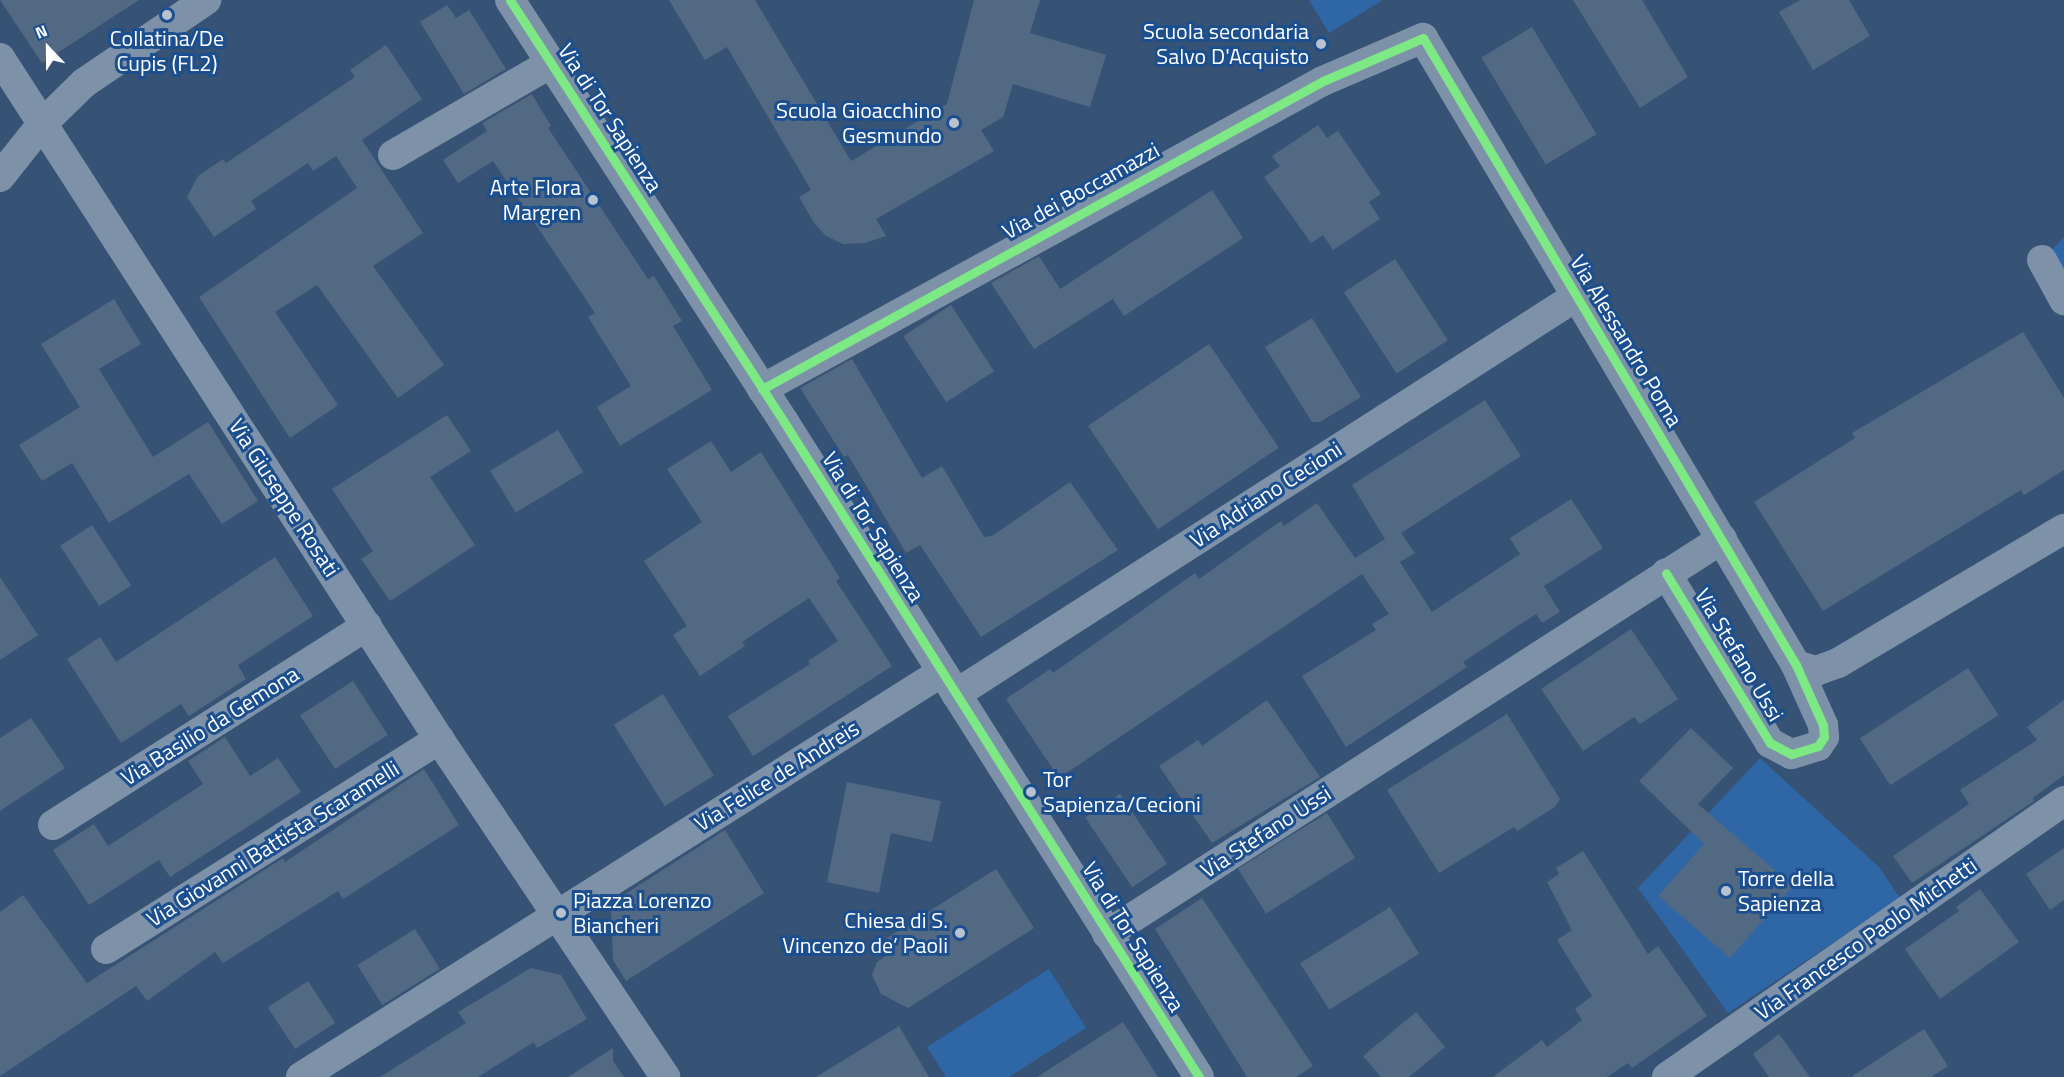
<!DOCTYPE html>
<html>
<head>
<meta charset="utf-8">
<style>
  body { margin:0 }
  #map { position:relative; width:2064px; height:1077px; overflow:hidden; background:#365274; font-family:"Titillium Web",sans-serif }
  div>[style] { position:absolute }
  .green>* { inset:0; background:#2f66a5 }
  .building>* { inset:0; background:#526984; transform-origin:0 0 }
  .minor>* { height:30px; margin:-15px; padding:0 15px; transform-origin:15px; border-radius:15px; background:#7d92a8 }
  .cycleway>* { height:9px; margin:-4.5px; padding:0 4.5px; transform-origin:4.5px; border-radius:4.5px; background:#7ce984 }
  .dots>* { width:16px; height:16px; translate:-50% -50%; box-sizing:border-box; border:3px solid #1b4f8f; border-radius:50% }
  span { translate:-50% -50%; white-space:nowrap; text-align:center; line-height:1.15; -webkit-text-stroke:6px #1b4f8f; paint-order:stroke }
  .poi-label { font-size:22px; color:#fff }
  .right { translate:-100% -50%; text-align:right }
  .left { translate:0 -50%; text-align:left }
  .street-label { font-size:22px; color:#fff }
  .north { position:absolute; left:18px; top:18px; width:60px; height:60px; -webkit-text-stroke:4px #1b4f8f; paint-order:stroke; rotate:338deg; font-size:16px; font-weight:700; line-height:24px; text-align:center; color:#fff }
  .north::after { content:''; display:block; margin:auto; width:21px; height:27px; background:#fff; clip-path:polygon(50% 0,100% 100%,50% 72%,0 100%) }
</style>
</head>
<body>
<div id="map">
  <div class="green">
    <i style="clip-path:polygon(1309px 0,1383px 0,1329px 33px)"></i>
    <i style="clip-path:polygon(2064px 237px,2064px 300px,2042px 260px)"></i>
    <i style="clip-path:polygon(1760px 758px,1879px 867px,1900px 898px,1728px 1013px,1638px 888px)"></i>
    <i style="clip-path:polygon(1049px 969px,1086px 1028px,1009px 1077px,946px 1077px,927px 1047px)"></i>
  </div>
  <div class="building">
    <i style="clip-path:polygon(0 0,139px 0,42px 63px)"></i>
    <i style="clip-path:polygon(669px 0,755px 0,851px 161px,947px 104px,974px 0,1040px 0,1030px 33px,1106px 55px,1090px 107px,1013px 84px,1003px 117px,981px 130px,994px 151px,876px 219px,886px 236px,865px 243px,843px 244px,826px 236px,814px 223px,799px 197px,811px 190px,727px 47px,705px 60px)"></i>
    <i style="clip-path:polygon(1573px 0,1642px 0,1688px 77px,1640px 108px)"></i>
    <i style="clip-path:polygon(1800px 0,1849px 0,1870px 36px,1813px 70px,1779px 12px)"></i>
    <i style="clip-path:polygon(447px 5px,456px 18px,469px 10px,506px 69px,464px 94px,420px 22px)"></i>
    <i style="left:1532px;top:27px;width:125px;height:59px;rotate:59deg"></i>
    <i style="clip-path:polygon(386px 45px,422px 99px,362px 140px,423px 233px,373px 266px,444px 365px,398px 398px,317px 285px,275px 312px,338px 405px,290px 438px,199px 297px,357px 188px,336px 156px,313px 171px,308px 163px,251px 201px,256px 209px,214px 237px,187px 197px,198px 176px,223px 159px,226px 163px,355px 77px,350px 70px)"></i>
    <i style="clip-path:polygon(532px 94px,551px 126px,548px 128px,648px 279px,654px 276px,682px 321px,673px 326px,712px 390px,620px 446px,597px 407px,631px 386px,588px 317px,595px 313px,493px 161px,458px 183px,443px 160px,487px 131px,482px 123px)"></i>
    <i style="clip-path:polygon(1318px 125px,1327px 138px,1338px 131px,1381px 194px,1369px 202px,1380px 219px,1333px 250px,1323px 235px,1311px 243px,1264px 177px,1280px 166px,1272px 156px)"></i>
    <i style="clip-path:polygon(1212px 190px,1243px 238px,1124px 316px,1113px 299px,1034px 349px,991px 283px,1039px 256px,1060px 289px)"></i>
    <i style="left:1395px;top:259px;width:97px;height:61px;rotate:57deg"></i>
    <i style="clip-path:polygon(114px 299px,141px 344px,99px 369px,153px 457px,208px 422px,258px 501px,222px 524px,189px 474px,109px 523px,72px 463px,42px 481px,19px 445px,80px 407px,41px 344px)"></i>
    <i style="left:951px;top:305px;width:79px;height:57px;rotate:57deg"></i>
    <i style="clip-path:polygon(1312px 318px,1361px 397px,1320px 422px,1312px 422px,1265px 347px)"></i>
    <i style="clip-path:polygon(2023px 332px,2064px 398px,2064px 470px,2024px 495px,2021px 490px,1823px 611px,1754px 502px,1855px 438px,1852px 433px)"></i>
    <i style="left:1209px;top:344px;width:125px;height:146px;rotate:56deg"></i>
    <i style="clip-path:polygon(852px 359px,922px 478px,942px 466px,984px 537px,992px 536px,1070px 482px,1118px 550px,981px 637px,920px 545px,906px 553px,848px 455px,844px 457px,800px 388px)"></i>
    <i style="clip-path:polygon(1485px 400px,1521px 456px,1401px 533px,1415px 553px,1400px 562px,1432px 612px,1520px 554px,1510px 538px,1571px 499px,1603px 548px,1544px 586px,1560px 612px,1542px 623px,1536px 614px,1463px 662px,1467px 667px,1346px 747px,1302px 676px,1376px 630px,1372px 624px,1389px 614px,1362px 574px,1059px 778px,1006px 699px,1050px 669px,1053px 673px,1195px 573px,1199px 579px,1281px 521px,1284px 526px,1317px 503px,1355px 558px,1385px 539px,1352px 485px)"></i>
    <i style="clip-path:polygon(447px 415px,471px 451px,430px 477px,475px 545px,390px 601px,361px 559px,373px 551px,332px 489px)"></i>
    <i style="left:558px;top:430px;width:49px;height:79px;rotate:59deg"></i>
    <i style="clip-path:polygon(711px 441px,731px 472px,761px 452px,840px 578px,836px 581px,892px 666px,753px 756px,728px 716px,810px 664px,808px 661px,838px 641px,809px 598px,742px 642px,745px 646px,700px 676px,673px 635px,687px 626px,644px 561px,702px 522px,667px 469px)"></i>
    <i style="left:92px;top:525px;width:72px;height:38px;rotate:57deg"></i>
    <i style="clip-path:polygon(275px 557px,313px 616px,238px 665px,246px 679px,189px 716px,181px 704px,121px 743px,67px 659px,100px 637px,116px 662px)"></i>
    <i style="clip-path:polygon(0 577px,38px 635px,0 660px)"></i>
    <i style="clip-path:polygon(1631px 629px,1678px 699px,1640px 724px,1634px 717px,1583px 751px,1541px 689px)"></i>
    <i style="left:1968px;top:668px;width:56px;height:129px;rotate:57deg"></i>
    <i style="left:353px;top:681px;width:64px;height:63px;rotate:57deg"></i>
    <i style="left:663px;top:694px;width:96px;height:58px;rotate:58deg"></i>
    <i style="clip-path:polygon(1267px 700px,1320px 777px,1212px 843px,1159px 766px,1198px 740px,1202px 746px)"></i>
    <i style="clip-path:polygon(2064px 700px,2064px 775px,2033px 798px,2034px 801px,1912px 883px,1893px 856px,1969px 804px,1960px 790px,2037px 740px,2027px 727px)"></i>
    <i style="clip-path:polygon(1507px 714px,1560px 799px,1555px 807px,1517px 831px,1514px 827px,1439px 873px,1387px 790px)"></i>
    <i style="clip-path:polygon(31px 718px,65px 768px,0 811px,0 738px)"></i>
    <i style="clip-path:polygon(1691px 728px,1733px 768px,1698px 804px,1793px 886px,1730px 958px,1658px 896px,1704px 844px,1639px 781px)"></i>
    <i style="clip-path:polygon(225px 737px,250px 776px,278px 758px,301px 792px,170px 877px,159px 860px,89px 905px,53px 850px,94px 824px,108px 846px,203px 784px,188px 761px)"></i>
    <i style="clip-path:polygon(424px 769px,459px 825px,343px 899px,338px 891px,223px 963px,215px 952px,147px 1001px,136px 986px,0 1076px,0 912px,23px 895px,87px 983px,283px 858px,285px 862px)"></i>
    <i style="clip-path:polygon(847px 782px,941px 801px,932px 842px,891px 833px,879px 893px,827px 882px)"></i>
    <i style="left:1120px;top:794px;width:84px;height:42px;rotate:56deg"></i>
    <i style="left:1327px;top:813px;width:53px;height:105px;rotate:58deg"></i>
    <i style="clip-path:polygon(725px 830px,764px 893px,626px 981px,613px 960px,611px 903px)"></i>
    <i style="clip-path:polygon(2064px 848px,2064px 900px,2050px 910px,2026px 874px)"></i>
    <i style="clip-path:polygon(1583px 851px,1648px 954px,1658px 946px,1707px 1016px,1632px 1068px,1628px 1063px,1607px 1077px,1493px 1077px,1542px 1040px,1547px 1047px,1582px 1020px,1575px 1009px,1592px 996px,1557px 940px,1572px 930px,1547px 882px,1559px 874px,1556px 868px)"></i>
    <i style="clip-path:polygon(996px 869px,1034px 928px,908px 1008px,881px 994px,872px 975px,877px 962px,895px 950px,887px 938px)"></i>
    <i style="clip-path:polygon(1980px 889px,2019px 942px,1940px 999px,1905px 949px,1959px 911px,1956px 907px)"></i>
    <i style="clip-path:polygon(1202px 898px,1313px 1066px,1296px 1077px,1247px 1077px,1155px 929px)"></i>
    <i style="left:1390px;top:907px;width:55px;height:106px;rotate:58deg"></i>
    <i style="left:415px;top:929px;width:47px;height:68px;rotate:58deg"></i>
    <i style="clip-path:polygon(531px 968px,561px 975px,587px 1019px,537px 1048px,534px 1042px,478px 1077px,380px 1077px,466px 1023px,458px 1012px)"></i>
    <i style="left:308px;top:981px;width:50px;height:48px;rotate:57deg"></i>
    <i style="clip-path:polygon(1416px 1012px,1445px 1047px,1409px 1077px,1381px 1077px,1363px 1056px)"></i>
    <i style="clip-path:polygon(1123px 1022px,1158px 1077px,1037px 1077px)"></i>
    <i style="clip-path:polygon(899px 1026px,929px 1077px,816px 1077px)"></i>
    <i style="clip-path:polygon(1924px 1029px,1948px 1066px,1931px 1077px,1851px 1077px)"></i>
    <i style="clip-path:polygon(1779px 1034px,1810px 1077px,1769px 1077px,1753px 1054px)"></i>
    <i style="clip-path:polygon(613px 1048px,613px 1061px,624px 1077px,568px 1077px)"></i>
  </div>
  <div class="minor">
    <i style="left:510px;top:0;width:503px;rotate:57deg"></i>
    <i style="left:784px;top:422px;width:775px;rotate:57.64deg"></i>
    <i style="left:0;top:58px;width:810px;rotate:57.19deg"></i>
    <i style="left:439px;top:739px;width:407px;rotate:56.2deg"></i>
    <i style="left:393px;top:155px;width:183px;rotate:-30.2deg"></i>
    <i style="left:0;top:177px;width:68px;rotate:-51.6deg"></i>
    <i style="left:42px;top:124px;width:59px;rotate:-44.3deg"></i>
    <i style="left:84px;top:83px;width:148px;rotate:-34.2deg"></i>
    <i style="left:2042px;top:260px;width:46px;rotate:61.2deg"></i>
    <i style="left:762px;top:389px;width:640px;rotate:-28.77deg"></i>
    <i style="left:1323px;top:81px;width:109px;rotate:-23.3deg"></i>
    <i style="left:1423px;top:38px;width:730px;rotate:59.25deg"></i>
    <i style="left:1796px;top:665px;width:66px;rotate:65.8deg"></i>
    <i style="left:1823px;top:725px;width:12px;rotate:85deg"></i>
    <i style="left:1824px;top:737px;width:11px;rotate:124deg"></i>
    <i style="left:1818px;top:746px;width:28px;rotate:163deg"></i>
    <i style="left:1791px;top:754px;width:24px;rotate:-152deg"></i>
    <i style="left:1770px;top:743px;width:199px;rotate:-121.5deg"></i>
    <i style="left:1796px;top:665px;width:21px;rotate:17deg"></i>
    <i style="left:1816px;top:671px;width:23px;rotate:-20deg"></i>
    <i style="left:1838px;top:663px;width:263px;rotate:-30.7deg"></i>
    <i style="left:956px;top:694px;width:738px;rotate:-32.66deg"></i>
    <i style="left:53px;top:825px;width:372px;rotate:-32.4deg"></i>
    <i style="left:1107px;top:934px;width:731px;rotate:-32.71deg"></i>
    <i style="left:106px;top:949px;width:394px;rotate:-32.2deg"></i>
    <i style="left:301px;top:1077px;width:758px;rotate:-32.29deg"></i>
    <i style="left:1667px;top:1077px;width:484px;rotate:-34.8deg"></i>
  </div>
  <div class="cycleway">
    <i style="left:510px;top:0;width:503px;rotate:57deg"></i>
    <i style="left:784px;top:422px;width:775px;rotate:57.64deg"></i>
    <i style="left:762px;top:389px;width:640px;rotate:-28.77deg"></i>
    <i style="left:1323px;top:81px;width:109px;rotate:-23.3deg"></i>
    <i style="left:1423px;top:38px;width:730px;rotate:59.25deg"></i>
    <i style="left:1796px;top:665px;width:66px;rotate:65.8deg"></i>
    <i style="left:1823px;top:725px;width:12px;rotate:85deg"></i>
    <i style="left:1824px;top:737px;width:11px;rotate:124deg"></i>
    <i style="left:1818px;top:746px;width:28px;rotate:163deg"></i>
    <i style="left:1791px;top:754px;width:24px;rotate:-152deg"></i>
    <i style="left:1770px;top:743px;width:199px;rotate:-121.5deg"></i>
  </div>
  <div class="dots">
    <i style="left:167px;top:15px;background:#b9c2ce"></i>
    <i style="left:1321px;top:44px;background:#b9c2ce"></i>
    <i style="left:954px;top:123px;background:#b9c2ce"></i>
    <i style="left:593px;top:200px;background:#b9c2ce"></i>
    <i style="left:1031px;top:792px;background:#b9c2ce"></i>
    <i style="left:1726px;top:891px;background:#b9c2ce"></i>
    <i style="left:561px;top:913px;background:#b9c2ce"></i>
    <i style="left:960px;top:933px;background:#b9c2ce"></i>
  </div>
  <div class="poi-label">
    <span class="right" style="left:1309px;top:44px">Scuola secondaria<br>Salvo D'Acquisto</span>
    <span style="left:167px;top:51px">Collatina/De<br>Cupis (FL2)</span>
    <span class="right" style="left:942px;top:123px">Scuola Gioacchino<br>Gesmundo</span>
    <span class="right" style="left:581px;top:200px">Arte Flora<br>Margren</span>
    <span class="left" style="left:1043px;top:792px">Tor<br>Sapienza/Cecioni</span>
    <span class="left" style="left:1738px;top:891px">Torre della<br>Sapienza</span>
    <span class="left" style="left:573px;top:913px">Piazza Lorenzo<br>Biancheri</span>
    <span class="right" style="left:948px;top:933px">Chiesa di S.<br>Vincenzo de’ Paoli</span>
  </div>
  <div class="street-label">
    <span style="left:610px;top:118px;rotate:57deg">Via di Tor Sapienza</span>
    <span style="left:1081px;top:191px;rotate:-29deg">Via dei Boccamazzi</span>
    <span style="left:1626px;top:341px;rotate:59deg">Via Alessandro Poma</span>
    <span style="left:1266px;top:495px;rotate:-33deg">Via Adriano Cecioni</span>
    <span style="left:284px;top:498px;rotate:57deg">Via Giuseppe Rosati</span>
    <span style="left:873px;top:527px;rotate:58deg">Via di Tor Sapienza</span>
    <span style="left:1739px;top:655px;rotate:59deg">Via Stefano Ussi</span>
    <span style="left:210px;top:726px;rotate:-32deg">Via Basilio da Gemona</span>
    <span style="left:777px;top:776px;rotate:-32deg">Via Felice de Andreis</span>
    <span style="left:1266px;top:832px;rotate:-33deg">Via Stefano Ussi</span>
    <span style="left:273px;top:844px;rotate:-32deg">Via Giovanni Battista Scaramelli</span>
    <span style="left:1133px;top:937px;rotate:58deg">Via di Tor Sapienza</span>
    <span style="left:1866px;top:939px;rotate:-35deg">Via Francesco Paolo Michetti</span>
  </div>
  <div class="north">N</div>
</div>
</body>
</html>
